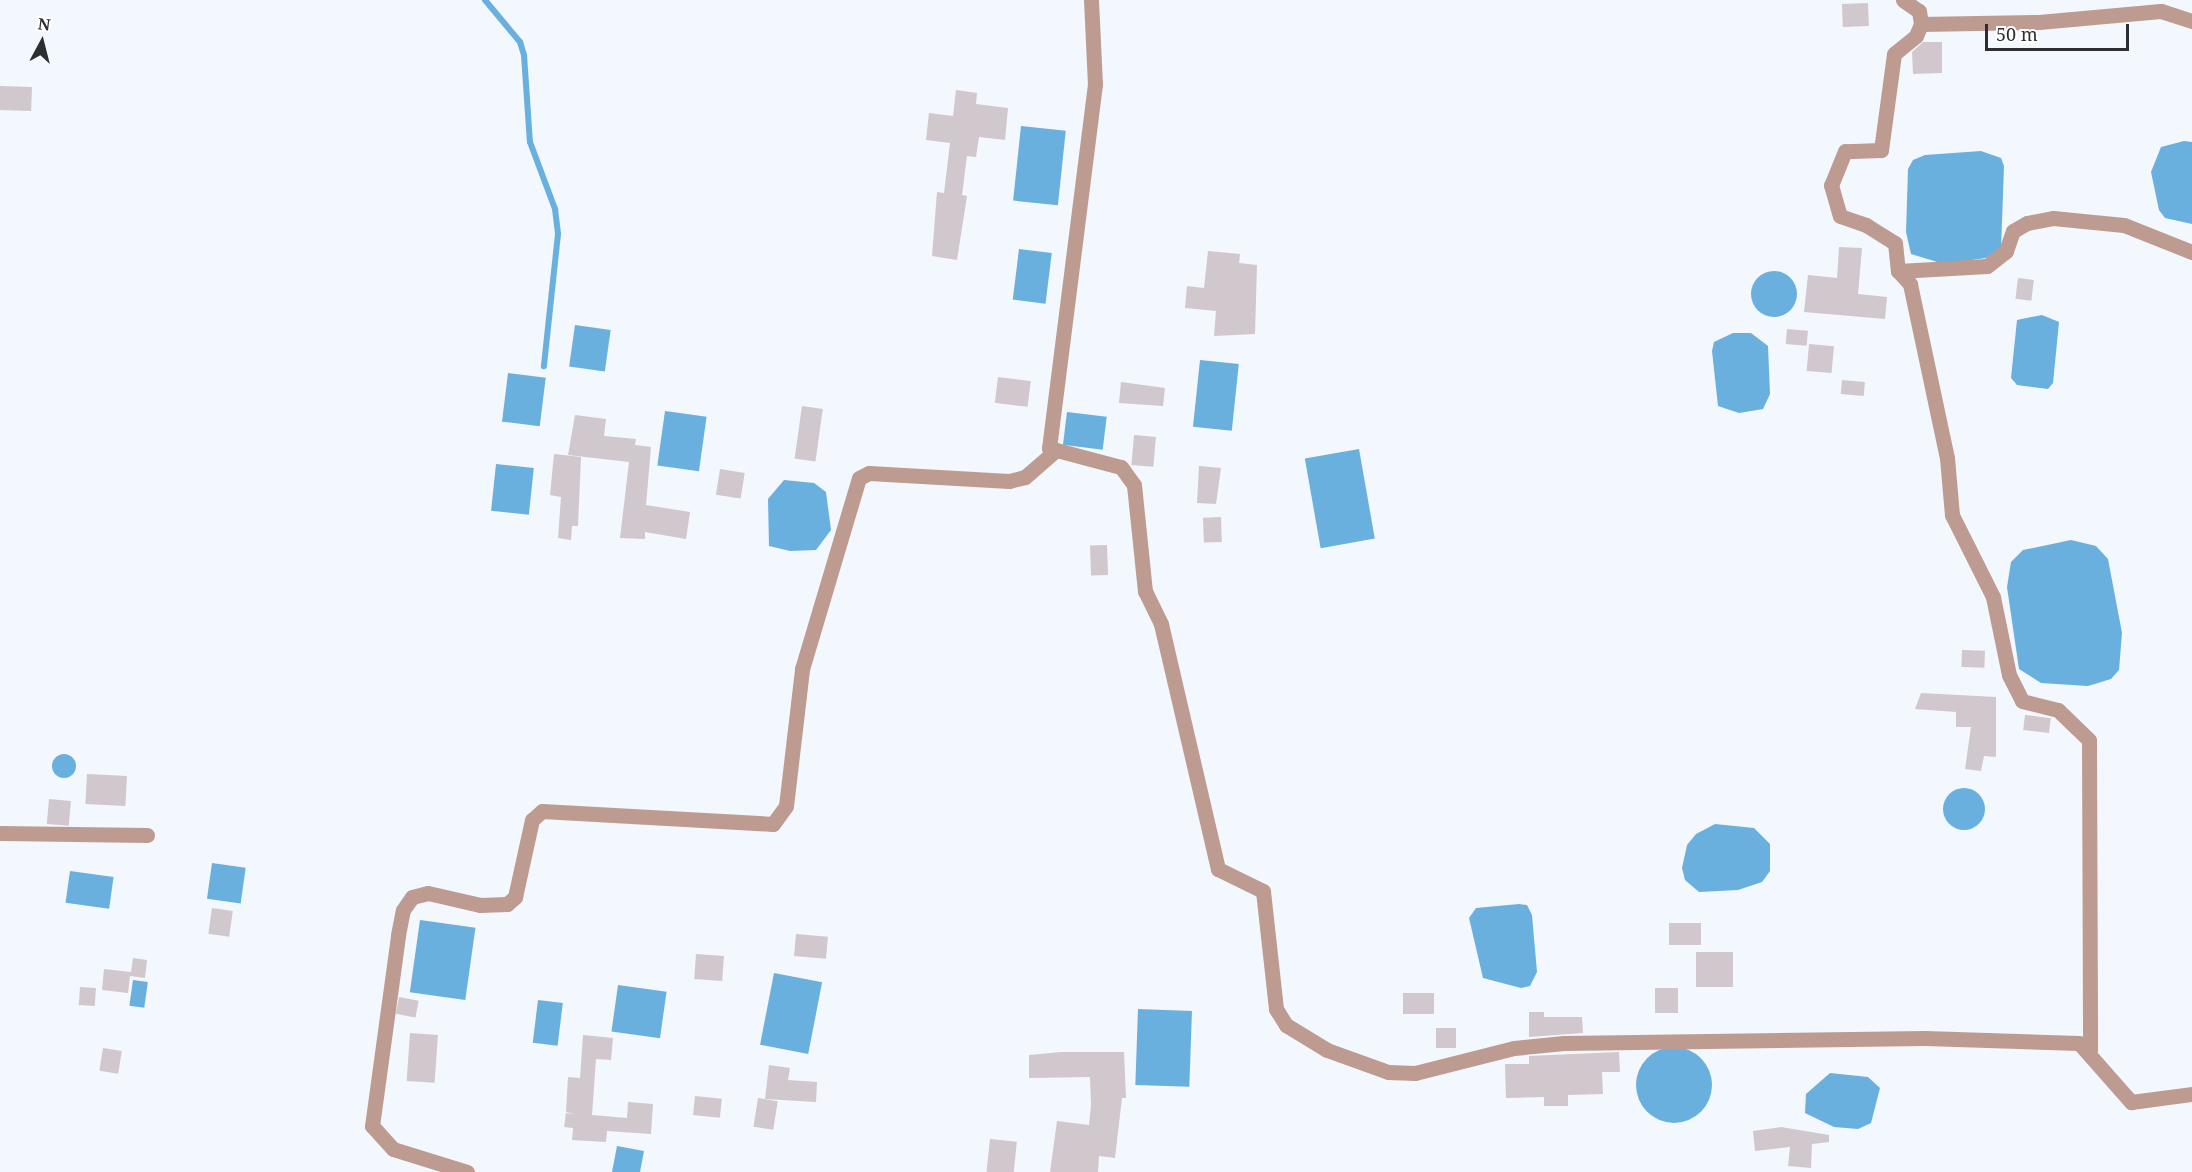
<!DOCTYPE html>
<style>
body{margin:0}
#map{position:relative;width:2192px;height:1172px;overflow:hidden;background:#f3f7fe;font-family:"Noto Serif",serif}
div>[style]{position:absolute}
.water>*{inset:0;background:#69b0df;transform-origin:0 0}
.round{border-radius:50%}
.stream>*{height:6px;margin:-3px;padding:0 3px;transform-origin:3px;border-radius:3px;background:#69b0df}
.building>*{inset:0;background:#d0c8cc;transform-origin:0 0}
.minor>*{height:15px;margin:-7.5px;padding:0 7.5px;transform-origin:7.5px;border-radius:7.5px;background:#be9b91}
span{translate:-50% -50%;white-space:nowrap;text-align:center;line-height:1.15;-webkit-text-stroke:4.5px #fff;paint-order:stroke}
.north{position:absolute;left:12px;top:12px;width:60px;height:60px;-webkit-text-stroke:4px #fff;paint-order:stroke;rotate:7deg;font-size:16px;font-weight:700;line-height:24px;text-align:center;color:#2c2e30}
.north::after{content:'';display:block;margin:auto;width:21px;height:27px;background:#2c2e30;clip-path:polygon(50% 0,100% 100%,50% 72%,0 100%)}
.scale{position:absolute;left:1985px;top:24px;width:144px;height:27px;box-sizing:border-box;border:3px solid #2c2e30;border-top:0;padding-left:8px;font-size:18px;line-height:21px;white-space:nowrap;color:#2c2e30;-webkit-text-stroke:4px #fff;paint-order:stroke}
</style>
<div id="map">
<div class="water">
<div style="left:1021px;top:126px;width:45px;height:75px;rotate:6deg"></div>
<div style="clip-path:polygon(2184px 141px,2192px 142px,2192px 224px,2165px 218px,2159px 210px,2151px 172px,2161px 147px)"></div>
<div style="clip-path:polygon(1981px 151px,2001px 158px,2004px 166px,2001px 249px,1986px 258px,1944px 264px,1911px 254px,1906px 232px,1908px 169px,1913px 160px,1925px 155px)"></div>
<div style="left:1019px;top:249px;width:33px;height:51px;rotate:7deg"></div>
<div class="round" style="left:1751px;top:271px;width:46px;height:46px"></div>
<div style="clip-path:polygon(2042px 315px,2059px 322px,2053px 383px,2048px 389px,2017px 385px,2011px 378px,2017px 320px)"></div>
<div style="left:575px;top:325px;width:36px;height:42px;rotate:8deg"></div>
<div style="clip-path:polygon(1733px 333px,1751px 333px,1768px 346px,1770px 394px,1763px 409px,1739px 413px,1718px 406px,1712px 351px,1714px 342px)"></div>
<div style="left:1200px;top:360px;width:39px;height:67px;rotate:6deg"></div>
<div style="left:508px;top:373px;width:38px;height:49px;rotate:7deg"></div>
<div style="left:665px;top:411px;width:42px;height:55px;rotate:8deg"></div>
<div style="left:1067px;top:412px;width:40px;height:33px;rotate:7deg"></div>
<div style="left:1359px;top:449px;width:91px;height:55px;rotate:80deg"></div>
<div style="left:496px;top:464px;width:38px;height:47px;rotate:6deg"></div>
<div style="clip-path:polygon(784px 480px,814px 483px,826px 492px,831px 530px,816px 550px,790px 551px,769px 546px,768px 499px)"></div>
<div style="clip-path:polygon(2071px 540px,2096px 546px,2108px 559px,2122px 633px,2119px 670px,2111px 679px,2088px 686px,2041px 683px,2019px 669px,2007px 587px,2011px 562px,2023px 550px)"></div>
<div class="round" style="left:52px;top:754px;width:24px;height:24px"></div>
<div class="round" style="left:1943px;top:788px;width:42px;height:42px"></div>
<div style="clip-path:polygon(1715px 824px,1754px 828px,1770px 844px,1770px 871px,1762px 882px,1738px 890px,1699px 892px,1685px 880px,1682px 868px,1687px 845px,1696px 834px)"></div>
<div style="left:212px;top:863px;width:34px;height:36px;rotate:8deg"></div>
<div style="left:70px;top:871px;width:44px;height:32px;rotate:8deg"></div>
<div style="clip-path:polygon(1519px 904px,1527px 905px,1532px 915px,1537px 972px,1530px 986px,1521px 988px,1483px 978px,1469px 918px,1476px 908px)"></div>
<div style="left:420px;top:920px;width:56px;height:73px;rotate:8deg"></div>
<div style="left:774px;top:973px;width:49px;height:73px;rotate:11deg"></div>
<div style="left:133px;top:980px;width:15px;height:26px;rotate:8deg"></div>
<div style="left:618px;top:985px;width:49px;height:47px;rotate:8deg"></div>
<div style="left:538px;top:1000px;width:25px;height:43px;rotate:7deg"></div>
<div style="left:1138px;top:1009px;width:54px;height:76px;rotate:2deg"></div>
<div class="round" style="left:1636px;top:1047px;width:76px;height:76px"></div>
<div style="clip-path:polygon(1830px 1073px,1868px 1077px,1880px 1088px,1871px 1123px,1858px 1129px,1834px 1127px,1805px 1113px,1806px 1094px)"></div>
<div style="clip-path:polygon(617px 1146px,644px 1151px,640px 1172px,612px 1172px)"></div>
</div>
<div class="stream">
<div style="left:485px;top:0;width:55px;rotate:50.2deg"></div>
<div style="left:520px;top:42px;width:14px;rotate:73deg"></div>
<div style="left:524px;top:55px;width:87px;rotate:86.1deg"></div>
<div style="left:530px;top:142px;width:72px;rotate:69.5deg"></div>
<div style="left:555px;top:209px;width:25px;rotate:83deg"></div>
<div style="left:558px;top:234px;width:133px;rotate:96.1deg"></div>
</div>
<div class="building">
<div style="left:1868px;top:3px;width:23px;height:26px;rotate:88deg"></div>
<div style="clip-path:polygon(1923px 42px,1942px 42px,1942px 73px,1913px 74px,1912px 52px)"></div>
<div style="left:0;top:86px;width:32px;height:24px;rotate:2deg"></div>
<div style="clip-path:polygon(956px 90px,977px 93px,976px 104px,1008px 108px,1005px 140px,979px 137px,976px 157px,967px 156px,962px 195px,967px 196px,957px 260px,932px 256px,937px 192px,944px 193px,950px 143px,926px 140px,929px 113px,953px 116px)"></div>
<div style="clip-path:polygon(1839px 247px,1862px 248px,1858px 294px,1887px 297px,1885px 319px,1804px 312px,1808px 275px,1837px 278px)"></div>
<div style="clip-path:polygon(1208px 251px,1240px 254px,1239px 263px,1257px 265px,1255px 334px,1214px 336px,1216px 311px,1185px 308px,1187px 286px,1204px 288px)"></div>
<div style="left:2018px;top:278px;width:16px;height:21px;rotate:7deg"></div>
<div style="left:1787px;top:329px;width:21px;height:15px;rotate:5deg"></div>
<div style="left:1809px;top:344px;width:25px;height:27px;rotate:5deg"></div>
<div style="left:998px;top:377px;width:33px;height:26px;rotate:7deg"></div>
<div style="left:1842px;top:380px;width:23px;height:14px;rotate:5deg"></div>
<div style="clip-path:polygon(1121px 382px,1165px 388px,1163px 406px,1119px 403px)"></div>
<div style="left:802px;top:406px;width:21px;height:53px;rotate:8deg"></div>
<div style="clip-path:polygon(575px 415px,606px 419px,604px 436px,636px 439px,635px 445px,651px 447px,646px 505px,690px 512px,686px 539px,645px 532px,645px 539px,620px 538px,629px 462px,568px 455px)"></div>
<div style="left:1134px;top:435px;width:22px;height:30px;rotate:5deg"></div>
<div style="clip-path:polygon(554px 454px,581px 457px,578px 526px,572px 526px,571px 540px,558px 538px,561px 497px,550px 495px)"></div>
<div style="clip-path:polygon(1199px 466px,1221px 468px,1216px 504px,1197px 503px)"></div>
<div style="left:720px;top:469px;width:25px;height:26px;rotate:9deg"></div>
<div style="left:1221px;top:517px;width:25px;height:18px;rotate:88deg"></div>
<div style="left:1107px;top:545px;width:30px;height:17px;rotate:88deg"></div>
<div style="left:1962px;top:650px;width:23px;height:17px;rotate:2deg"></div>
<div style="clip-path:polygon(1921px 693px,1996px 697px,1996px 757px,1984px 756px,1981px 771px,1965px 769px,1971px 727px,1956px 727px,1956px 712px,1915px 709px)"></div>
<div style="left:2025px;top:715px;width:26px;height:15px;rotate:7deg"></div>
<div style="left:87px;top:774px;width:40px;height:30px;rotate:3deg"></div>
<div style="left:49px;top:799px;width:22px;height:25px;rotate:5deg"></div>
<div style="left:212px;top:908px;width:21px;height:26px;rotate:8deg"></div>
<div style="left:1701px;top:923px;width:22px;height:32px;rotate:90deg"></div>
<div style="left:796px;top:934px;width:32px;height:22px;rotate:5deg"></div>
<div style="left:1696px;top:952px;width:37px;height:35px"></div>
<div style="left:696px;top:954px;width:28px;height:25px;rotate:4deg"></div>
<div style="clip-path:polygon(133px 958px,147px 960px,145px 978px,130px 976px,128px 993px,102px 990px,104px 969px,131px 972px)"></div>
<div style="left:80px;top:987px;width:16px;height:18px;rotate:4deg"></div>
<div style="left:1655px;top:988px;width:23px;height:25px"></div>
<div style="left:1434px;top:993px;width:21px;height:31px;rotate:90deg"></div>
<div style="left:399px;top:997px;width:20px;height:17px;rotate:11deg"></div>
<div style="clip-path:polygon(1529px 1012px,1544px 1012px,1544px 1017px,1582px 1017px,1583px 1033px,1529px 1037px)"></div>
<div style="left:1436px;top:1028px;width:20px;height:20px"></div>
<div style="left:410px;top:1033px;width:28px;height:48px;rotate:4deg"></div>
<div style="clip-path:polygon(583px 1035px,613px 1038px,611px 1060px,596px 1059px,592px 1115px,627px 1118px,628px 1102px,653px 1104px,651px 1134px,607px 1131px,606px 1142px,572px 1140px,573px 1128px,564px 1127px,566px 1113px,574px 1114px,566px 1112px,568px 1077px,580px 1078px)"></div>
<div style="left:103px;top:1048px;width:19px;height:23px;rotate:9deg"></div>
<div style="clip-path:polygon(1061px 1052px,1124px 1052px,1126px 1098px,1122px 1098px,1115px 1158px,1099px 1156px,1098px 1172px,1050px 1172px,1057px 1121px,1089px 1125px,1091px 1105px,1090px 1077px,1029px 1078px,1029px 1055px)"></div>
<div style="clip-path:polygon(1619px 1052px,1620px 1072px,1602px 1072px,1603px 1094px,1568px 1095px,1568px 1106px,1544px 1106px,1544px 1097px,1506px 1098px,1505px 1064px,1529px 1064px,1529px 1056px)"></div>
<div style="clip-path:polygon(769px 1065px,790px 1068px,788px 1080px,817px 1082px,816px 1102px,765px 1099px)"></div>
<div style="left:695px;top:1096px;width:27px;height:19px;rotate:6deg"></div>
<div style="left:758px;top:1098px;width:20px;height:29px;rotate:9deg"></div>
<div style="clip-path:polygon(1781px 1127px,1829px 1135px,1829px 1142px,1812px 1144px,1811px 1168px,1788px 1166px,1790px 1147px,1755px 1151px,1753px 1131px)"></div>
<div style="left:990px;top:1139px;width:27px;height:33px;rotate:6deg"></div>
</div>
<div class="minor">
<div style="left:1091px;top:0;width:84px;rotate:87.3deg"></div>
<div style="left:1095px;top:84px;width:367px;rotate:97.2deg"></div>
<div style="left:1049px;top:448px;width:74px;rotate:14.8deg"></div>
<div style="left:1121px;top:467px;width:22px;rotate:54deg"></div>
<div style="left:1134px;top:485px;width:107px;rotate:84.1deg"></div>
<div style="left:1145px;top:591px;width:37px;rotate:64deg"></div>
<div style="left:1161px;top:624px;width:252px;rotate:76.9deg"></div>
<div style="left:1218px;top:869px;width:50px;rotate:26.1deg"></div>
<div style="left:1263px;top:891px;width:119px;rotate:83.7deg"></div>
<div style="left:1276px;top:1009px;width:19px;rotate:58deg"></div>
<div style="left:1286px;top:1025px;width:48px;rotate:31.4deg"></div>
<div style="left:1327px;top:1050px;width:65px;rotate:19.8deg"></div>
<div style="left:1388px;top:1072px;width:27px;rotate:2deg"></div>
<div style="left:1415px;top:1073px;width:102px;rotate:-14.2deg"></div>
<div style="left:1514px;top:1048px;width:50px;rotate:-5.7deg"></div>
<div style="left:1564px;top:1043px;width:361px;rotate:-0.8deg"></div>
<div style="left:1925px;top:1038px;width:154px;rotate:1.9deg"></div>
<div style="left:2079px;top:1043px;width:79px;rotate:48.6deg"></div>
<div style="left:2131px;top:1102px;width:62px;rotate:-7.5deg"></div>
<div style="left:1903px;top:0;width:19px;rotate:35deg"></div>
<div style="left:1919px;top:11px;width:13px;rotate:81deg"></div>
<div style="left:1921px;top:24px;width:13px;rotate:113deg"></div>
<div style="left:1916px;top:36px;width:28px;rotate:141deg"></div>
<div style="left:1894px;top:54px;width:97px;rotate:97.7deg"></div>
<div style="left:1881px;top:150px;width:36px;rotate:178deg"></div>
<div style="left:1845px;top:151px;width:37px;rotate:112deg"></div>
<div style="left:1831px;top:185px;width:32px;rotate:74deg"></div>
<div style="left:1840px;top:216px;width:28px;rotate:19deg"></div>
<div style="left:1866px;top:225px;width:34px;rotate:32deg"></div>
<div style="left:1895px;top:243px;width:28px;rotate:84deg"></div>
<div style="left:1898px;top:271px;width:18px;rotate:47deg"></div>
<div style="left:1910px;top:284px;width:178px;rotate:78deg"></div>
<div style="left:1947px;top:458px;width:57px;rotate:85deg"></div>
<div style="left:1952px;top:515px;width:92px;rotate:63.4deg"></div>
<div style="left:1993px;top:597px;width:80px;rotate:78.4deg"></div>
<div style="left:2009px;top:675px;width:29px;rotate:63deg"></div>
<div style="left:2022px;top:701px;width:37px;rotate:14deg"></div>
<div style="left:2058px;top:710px;width:43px;rotate:44.1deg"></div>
<div style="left:2089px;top:740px;width:310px;rotate:89.8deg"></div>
<div style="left:1921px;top:24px;width:118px;rotate:-1deg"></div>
<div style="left:2039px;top:22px;width:122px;rotate:-5.2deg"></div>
<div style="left:2161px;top:11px;width:33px;rotate:18deg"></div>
<div style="left:1898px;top:271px;width:89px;rotate:-3.2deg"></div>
<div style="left:1987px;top:266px;width:24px;rotate:-38deg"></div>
<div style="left:2006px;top:251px;width:21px;rotate:-71deg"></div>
<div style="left:2013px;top:231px;width:16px;rotate:-30deg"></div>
<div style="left:2027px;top:223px;width:26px;rotate:-11deg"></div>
<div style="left:2053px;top:218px;width:71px;rotate:5.6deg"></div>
<div style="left:2124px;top:225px;width:73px;rotate:21.7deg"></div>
<div style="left:0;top:833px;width:147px;rotate:0.8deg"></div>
<div style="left:467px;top:1172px;width:77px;rotate:-162.7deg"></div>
<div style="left:393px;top:1149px;width:31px;rotate:-132deg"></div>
<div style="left:372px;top:1126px;width:193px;rotate:-82.2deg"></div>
<div style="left:398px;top:935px;width:25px;rotate:-79deg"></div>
<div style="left:403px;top:910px;width:16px;rotate:-55deg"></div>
<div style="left:412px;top:897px;width:16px;rotate:-14deg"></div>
<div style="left:428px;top:893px;width:53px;rotate:13deg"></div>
<div style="left:480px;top:905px;width:27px;rotate:-2deg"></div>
<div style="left:507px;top:904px;width:11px;rotate:-41deg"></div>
<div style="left:515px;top:897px;width:79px;rotate:-77.6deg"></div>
<div style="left:532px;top:820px;width:13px;rotate:-42deg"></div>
<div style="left:542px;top:811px;width:231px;rotate:3.2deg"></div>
<div style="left:773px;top:824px;width:22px;rotate:-54deg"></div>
<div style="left:786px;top:806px;width:138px;rotate:-83.3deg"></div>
<div style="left:802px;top:669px;width:199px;rotate:-73.4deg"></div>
<div style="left:859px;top:478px;width:11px;rotate:-27deg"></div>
<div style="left:869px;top:473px;width:140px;rotate:3.3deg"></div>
<div style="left:1009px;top:481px;width:16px;rotate:-14deg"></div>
<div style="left:1025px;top:477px;width:38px;rotate:-41deg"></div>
</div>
<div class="north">N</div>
<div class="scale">50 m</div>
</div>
